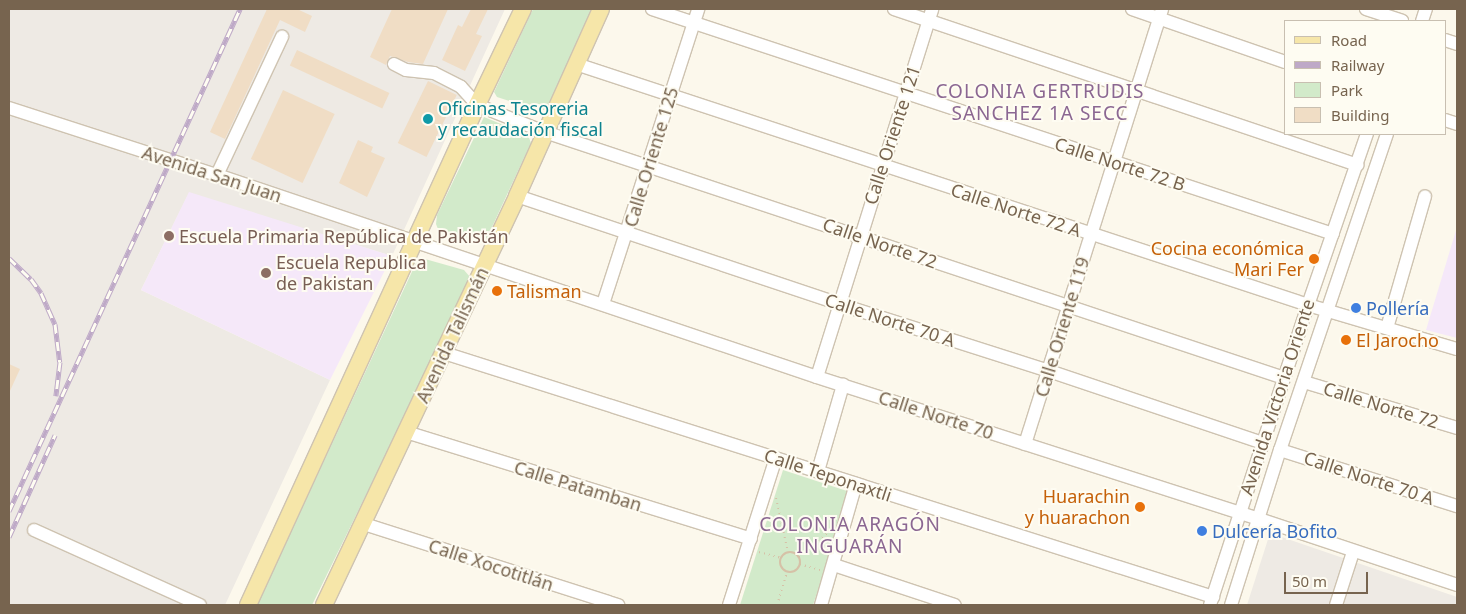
<!DOCTYPE html>
<meta charset="utf-8">
<style>
body{margin:0}
#map{position:relative;width:1466px;height:614px;overflow:hidden;background:#fcf8ec;font-family:"Noto Sans",sans-serif}
div>[style]{position:absolute}
.industrial>*{inset:0;background:#eeeae4}
.education>*{inset:0;background:#f5e8f9}
.green>*{inset:0;background:#d2eaca}
.building>*{inset:0;background:#f0ddc5;transform-origin:0 0}
.path>*{height:2px;margin-top:-1px;transform-origin:0;background:repeating-linear-gradient(90deg,#d6c1a7 0 1px,transparent 0 5px)}
.path>.ring{margin:-1px;padding:0;box-sizing:content-box;background:none;border:2px solid #d6c1a7;border-radius:50%}
.roads{filter:drop-shadow(1px 0 #cec3b1) drop-shadow(-1px 0 #cec3b1) drop-shadow(0 1px #cec3b1) drop-shadow(0 -1px #cec3b1)}
.minor>*{height:12px;margin:-6px;padding:0 6px;transform-origin:6px;border-radius:6px;background:#fff}
.major>*{height:16px;margin:-8px;padding:0 8px;transform-origin:8px;border-radius:8px;background:#f6e6a9}
.rail>*{height:5px;margin-top:-2.5px;transform-origin:0;background:repeating-linear-gradient(90deg,#fefcf2 0 9px,#bea9c7 0 18px);box-sizing:border-box;border-block:1px solid #bea9c7}
.dots>*{width:14px;height:14px;translate:-50% -50%;box-sizing:border-box;border:2px solid #fefcf2;border-radius:50%}
span{translate:-50% -50%;white-space:nowrap;text-align:center;line-height:1.15;-webkit-text-stroke:4px #fefcf2;paint-order:stroke}
.culture-label{font-size:18px;color:#0d838f}
.left{translate:0 -50%;text-align:left}
.street-label{font-size:18px;color:#77644f}
.education-label{font-size:18px;color:#785e54}
.food-label{font-size:18px;color:#c56008}
.right{translate:-100% -50%;text-align:right}
.shop-label{font-size:18px;color:#366cbe}
.neighbourhood-label{font-size:19px;color:#8b6792;letter-spacing:1px}
.frame{position:absolute;inset:0;border:10px solid #77644f;pointer-events:none}
.legend{position:absolute;left:1284px;top:20px;width:162px;height:115px;box-sizing:border-box;background:#fefcf2;border:1px solid #c8bfb1;margin:0;padding:6px 9px;list-style:none;font-size:15px;color:#77644f}
.legend li{display:flex;align-items:center;gap:10px;height:25px}
.legend b{width:25px;border:1px solid #c8bfb1}
.scale{position:absolute;left:1284px;top:572px;width:84px;height:22px;box-sizing:border-box;border:2px solid #77644f;border-top:0;padding-left:6px;font-size:15px;line-height:18px;white-space:nowrap;color:#77644f;-webkit-text-stroke:4px #fefcf2;paint-order:stroke}
</style>
<div id="map">
<div class="industrial">
<div style="clip-path:polygon(9px 9px,505px 9px,392px 256px,189px 193px,141px 290px,330px 380px,225px 605px,9px 605px)"></div>
<div style="clip-path:polygon(1270px 533px,1457px 597px,1457px 605px,1247px 605px)"></div>
</div>
<div class="education">
<div style="clip-path:polygon(189px 192px,392px 256px,330px 380px,141px 290px)"></div>
<div style="clip-path:polygon(1457px 227px,1457px 338px,1426px 330px)"></div>
</div>
<div class="green">
<div style="clip-path:polygon(533px 9px,593px 9px,548px 108px,541px 111px,497px 97px,494px 92px)"></div>
<div style="clip-path:polygon(484px 117px,528px 135px,531px 143px,486px 240px,480px 241px,438px 229px,436px 224px,437px 215px)"></div>
<div style="clip-path:polygon(425px 259px,464px 270px,470px 277px,467px 289px,312px 605px,257px 605px,416px 263px)"></div>
<div style="clip-path:polygon(783px 470px,850px 492px,813px 605px,740px 605px)"></div>
</div>
<div class="building">
<div style="clip-path:polygon(267px 9px,297px 9px,312px 16px,305px 32px,280px 20px,225px 139px,210px 132px)"></div>
<div style="clip-path:polygon(392px 9px,448px 9px,423px 64px,408px 62px,390px 56px,386px 65px,370px 57px)"></div>
<div style="clip-path:polygon(471px 9px,488px 9px,476px 34px,482px 36px,465px 71px,442px 60px,458px 25px,462px 27px)"></div>
<div style="left:297px;top:50px;width:102px;height:17px;rotate:25deg"></div>
<div style="left:428px;top:81px;width:32px;height:69px;rotate:26deg"></div>
<div style="left:283px;top:90px;width:57px;height:76px;rotate:25deg"></div>
<div style="clip-path:polygon(358px 140px,373px 147px,371px 152px,385px 158px,367px 197px,339px 183px)"></div>
<div style="clip-path:polygon(9px 364px,20px 369px,9px 393px)"></div>
</div>
<div class="path">
<div style="left:776px;top:498px;width:55px;rotate:77.5deg"></div>
<div class="ring" style="left:780px;top:552px;width:18px;height:18px"></div>
<div style="left:759px;top:552px;width:23px;rotate:15deg"></div>
<div style="left:799px;top:557px;width:40px;rotate:-40deg"></div>
<div style="left:800px;top:564px;width:21px;rotate:17deg"></div>
<div style="left:777px;top:605px;width:34px;rotate:-73deg"></div>
</div>
<div class="roads">
<div class="minor">
<div style="left:652px;top:9px;width:717px;rotate:18.28deg"></div>
<div style="left:894px;top:9px;width:489px;rotate:18.6deg"></div>
<div style="left:1132px;top:9px;width:162px;rotate:19.1deg"></div>
<div style="left:1366px;top:9px;width:38px;rotate:18deg"></div>
<div style="left:1422px;top:21px;width:13px;rotate:-72deg"></div>
<div style="left:1445px;top:40px;width:13px;rotate:18deg"></div>
<div style="left:394px;top:64px;width:13px;rotate:27deg"></div>
<div style="left:406px;top:70px;width:28px;rotate:6deg"></div>
<div style="left:434px;top:73px;width:30px;rotate:27deg"></div>
<div style="left:461px;top:87px;width:24px;rotate:48deg"></div>
<div style="left:477px;top:105px;width:73px;rotate:21.7deg"></div>
<div style="left:545px;top:132px;width:779px;rotate:18.41deg"></div>
<div style="left:576px;top:64px;width:771px;rotate:18.22deg"></div>
<div style="left:1308px;top:305px;width:155px;rotate:16.5deg"></div>
<div style="left:9px;top:108px;width:219px;rotate:17.9deg"></div>
<div style="left:217px;top:175px;width:633px;rotate:18.61deg"></div>
<div style="left:817px;top:377px;width:464px;rotate:17.8deg"></div>
<div style="left:1259px;top:519px;width:209px;rotate:18.4deg"></div>
<div style="left:1445px;top:120px;width:13px;rotate:18deg"></div>
<div style="left:217px;top:175px;width:153px;rotate:-64.8deg"></div>
<div style="left:517px;top:196px;width:340px;rotate:18.5deg"></div>
<div style="left:839px;top:304px;width:220px;rotate:17.7deg"></div>
<div style="left:1049px;top:371px;width:226px;rotate:18.6deg"></div>
<div style="left:603px;top:304px;width:310px;rotate:-72.1deg"></div>
<div style="left:1387px;top:328px;width:137px;rotate:-73.9deg"></div>
<div style="left:444px;top:353px;width:807px;rotate:17.6deg"></div>
<div style="left:817px;top:377px;width:386px;rotate:-72.6deg"></div>
<div style="left:1304px;top:382px;width:160px;rotate:16.7deg"></div>
<div style="left:406px;top:432px;width:361px;rotate:17.2deg"></div>
<div style="left:1025px;top:444px;width:456px;rotate:-72.5deg"></div>
<div style="left:1280px;top:450px;width:186px;rotate:17.6deg"></div>
<div style="left:818px;top:471px;width:90px;rotate:-73.8deg"></div>
<div style="left:364px;top:524px;width:267px;rotate:17.7deg"></div>
<div style="left:34px;top:530px;width:182px;rotate:24.3deg"></div>
<div style="left:834px;top:565px;width:127px;rotate:18.3deg"></div>
<div style="left:729px;top:605px;width:154px;rotate:-72.3deg"></div>
<div style="left:821px;top:605px;width:126px;rotate:-73.9deg"></div>
<div style="left:1210px;top:605px;width:316px;rotate:-71.9deg"></div>
<div style="left:1308px;top:305px;width:181px;rotate:-71deg"></div>
<div style="left:1231px;top:605px;width:163px;rotate:-72.5deg"></div>
<div style="left:1280px;top:450px;width:334px;rotate:-71.3deg"></div>
<div style="left:1336px;top:605px;width:56px;rotate:-72.2deg"></div>
</div>
<div class="major">
<div style="left:248px;top:605px;width:550px;rotate:-65.39deg"></div>
<div style="left:477px;top:105px;width:106px;rotate:-64.4deg"></div>
<div style="left:324px;top:605px;width:452px;rotate:-64.7deg"></div>
<div style="left:517px;top:196px;width:205px;rotate:-65.8deg"></div>
</div>
</div>
<div class="rail">
<div style="left:9px;top:258px;width:30px;rotate:44deg"></div>
<div style="left:31px;top:279px;width:17px;rotate:54deg"></div>
<div style="left:41px;top:293px;width:34px;rotate:66deg"></div>
<div style="left:55px;top:324px;width:38px;rotate:83deg"></div>
<div style="left:60px;top:362px;width:34px;rotate:97deg"></div>
<div style="left:9px;top:511px;width:553px;rotate:-65.29deg"></div>
<div style="left:9px;top:537px;width:112px;rotate:-65.7deg"></div>
</div>
<div class="dots">
<div style="left:428px;top:119px;background:#0f9aa8"></div>
<div style="left:169px;top:236px;background:#8d6e63"></div>
<div style="left:1314px;top:259px;background:#e8710a"></div>
<div style="left:266px;top:273px;background:#8d6e63"></div>
<div style="left:497px;top:291px;background:#e8710a"></div>
<div style="left:1356px;top:308px;background:#3f7fe0"></div>
<div style="left:1346px;top:340px;background:#e8710a"></div>
<div style="left:1140px;top:507px;background:#e8710a"></div>
<div style="left:1202px;top:531px;background:#3f7fe0"></div>
</div>
<div class="culture-label">
<span class="left" style="left:438px;top:119px">Oficinas Tesoreria<br>y recaudación fiscal</span>
</div>
<div class="street-label">
<span style="left:892px;top:135px;rotate:-72deg">Calle Oriente 121</span>
<span style="left:651px;top:157px;rotate:-73deg">Calle Oriente 125</span>
<span style="left:1120px;top:164px;rotate:18deg">Calle Norte 72 B</span>
<span style="left:212px;top:174px;rotate:18deg">Avenida San Juan</span>
<span style="left:1016px;top:210px;rotate:18deg">Calle Norte 72 A</span>
<span style="left:880px;top:243px;rotate:19deg">Calle Norte 72</span>
<span style="left:890px;top:320px;rotate:18deg">Calle Norte 70 A</span>
<span style="left:1062px;top:327px;rotate:-73deg">Calle Oriente 119</span>
<span style="left:452px;top:335px;rotate:-65deg">Avenida Talismán</span>
<span style="left:1277px;top:397px;rotate:-72deg">Avenida Victoria Oriente</span>
<span style="left:1381px;top:405px;rotate:17deg">Calle Norte 72</span>
<span style="left:936px;top:415px;rotate:18deg">Calle Norte 70</span>
<span style="left:828px;top:475px;rotate:18deg">Calle Teponaxtli</span>
<span style="left:1369px;top:478px;rotate:18deg">Calle Norte 70 A</span>
<span style="left:578px;top:486px;rotate:17deg">Calle Patamban</span>
<span style="left:491px;top:565px;rotate:18deg">Calle Xocotitlán</span>
</div>
<div class="education-label">
<span class="left" style="left:179px;top:236px">Escuela Primaria República de Pakistán</span>
<span class="left" style="left:276px;top:273px">Escuela Republica<br>de Pakistan</span>
</div>
<div class="food-label">
<span class="right" style="left:1304px;top:259px">Cocina económica<br>Mari Fer</span>
<span class="left" style="left:507px;top:291px">Talisman</span>
<span class="left" style="left:1356px;top:340px">El Jarocho</span>
<span class="right" style="left:1130px;top:507px">Huarachin<br>y huarachon</span>
</div>
<div class="shop-label">
<span class="left" style="left:1366px;top:308px">Pollería</span>
<span class="left" style="left:1212px;top:531px">Dulcería Bofito</span>
</div>
<div class="neighbourhood-label">
<span style="left:1040px;top:103px">COLONIA GERTRUDIS<br>SANCHEZ 1A SECC</span>
<span style="left:850px;top:536px">COLONIA ARAGÓN<br>INGUARÁN</span>
</div>
<div class="frame"></div>
<ul class="legend">
<li><b style="height:6px;background:#f6e6a9"></b>Road</li>
<li><b style="height:6px;background:#bea9c7"></b>Railway</li>
<li><b style="height:14px;background:#d2eaca"></b>Park</li>
<li><b style="height:14px;background:#f0ddc5"></b>Building</li>
</ul>
<div class="scale">50 m</div>
</div>
